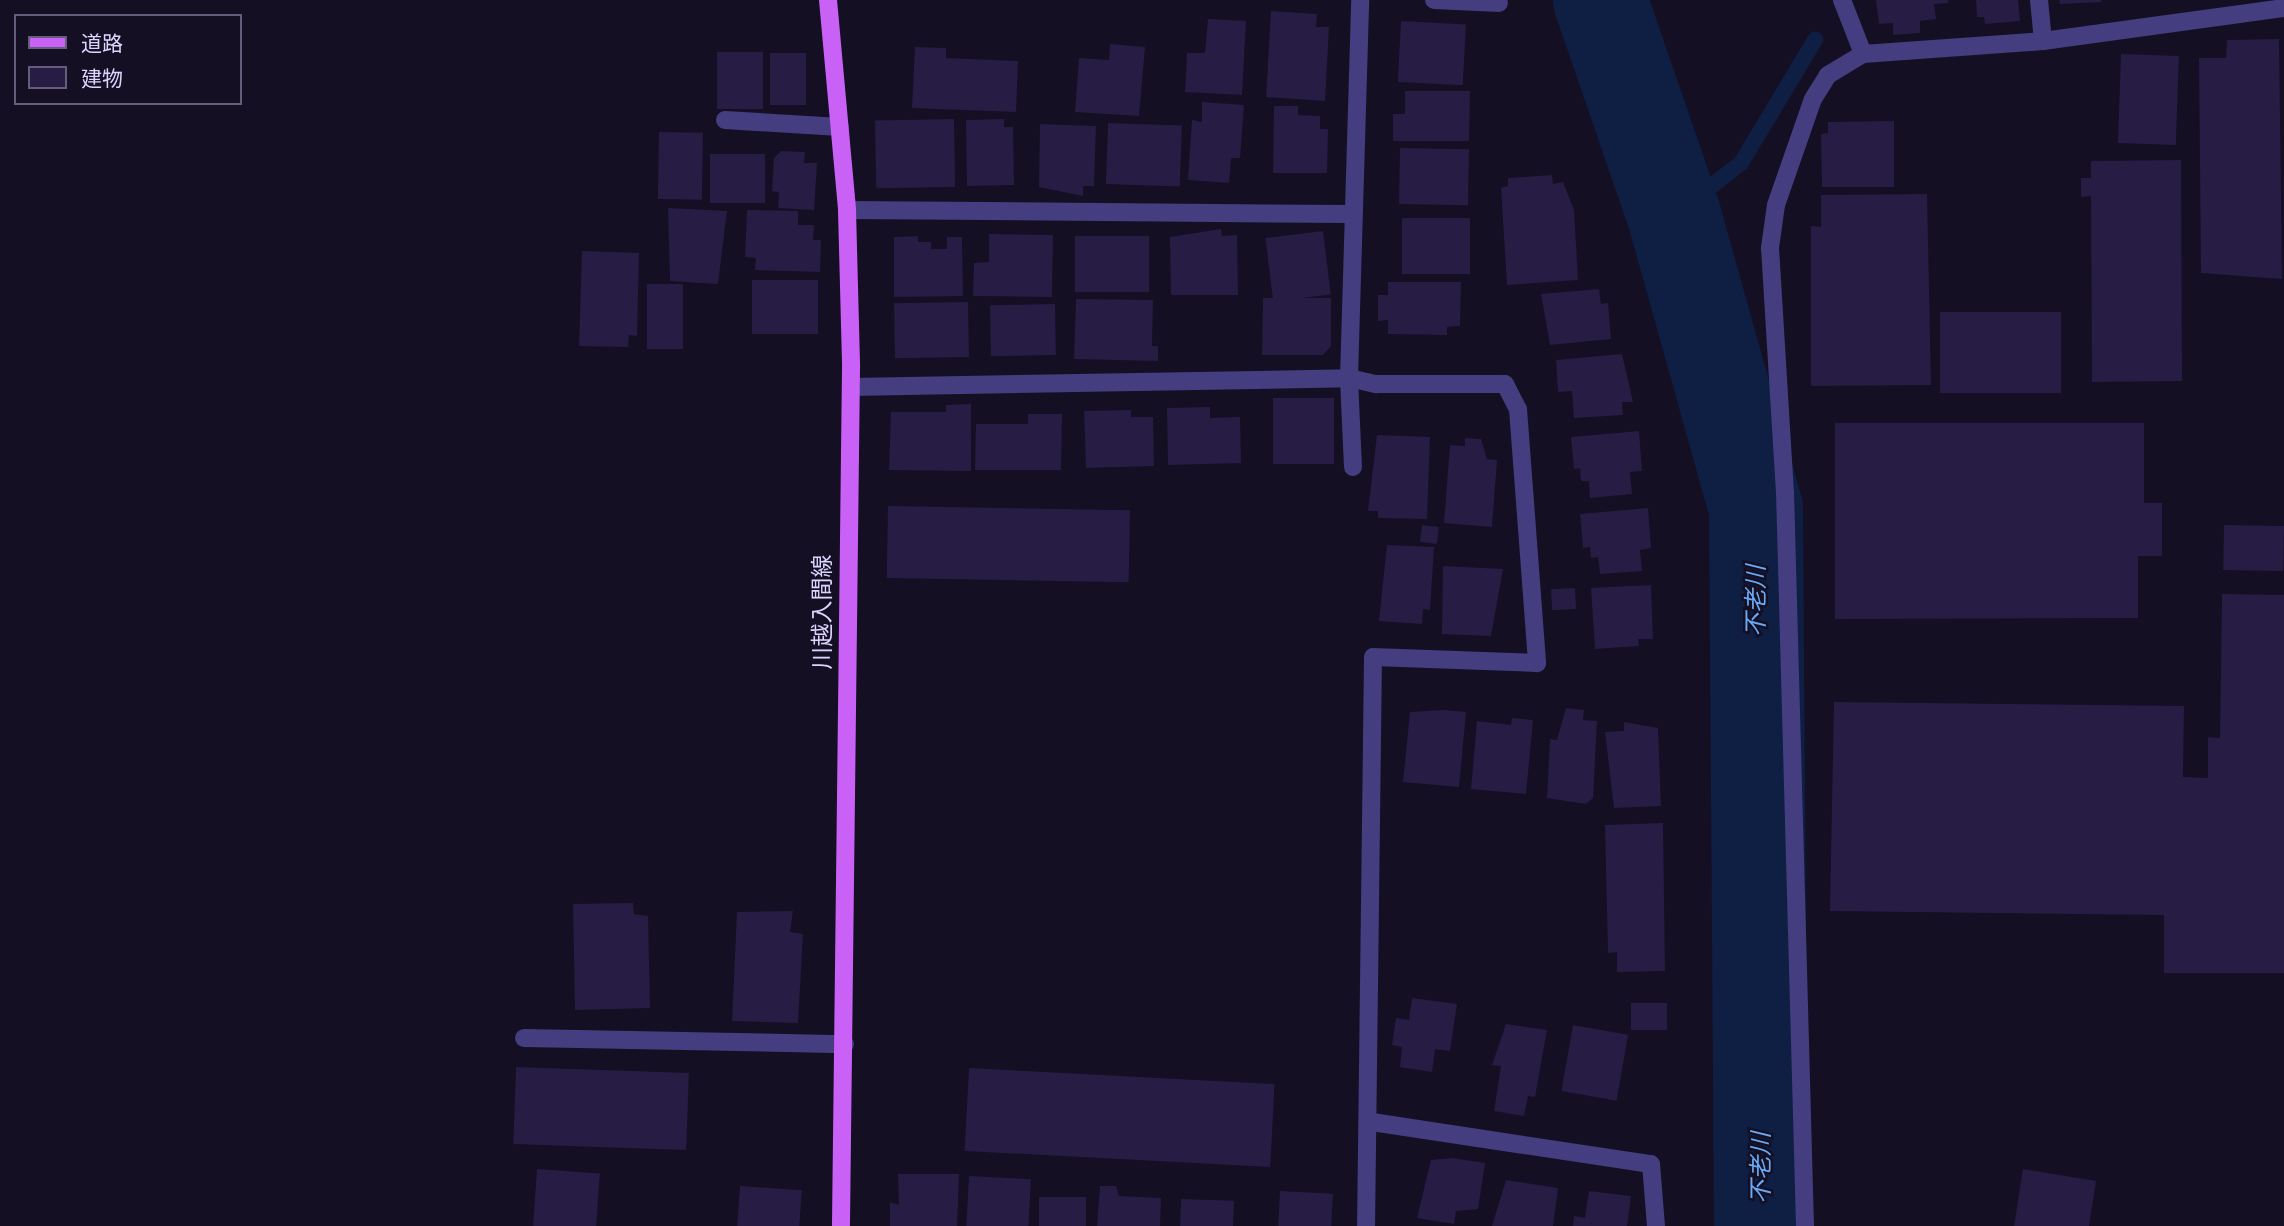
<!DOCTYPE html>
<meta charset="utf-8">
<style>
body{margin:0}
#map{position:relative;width:2284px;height:1226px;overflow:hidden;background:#140f23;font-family:Poppins,"Noto Sans JP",sans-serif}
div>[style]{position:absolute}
.stream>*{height:16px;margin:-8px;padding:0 8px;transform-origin:8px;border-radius:8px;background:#0f1e43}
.river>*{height:94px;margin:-47px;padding:0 47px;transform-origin:47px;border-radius:47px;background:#0f1e43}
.building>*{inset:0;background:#271c43;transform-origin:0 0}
.minor>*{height:18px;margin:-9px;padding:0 9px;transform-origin:9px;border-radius:9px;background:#443d7f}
.major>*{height:18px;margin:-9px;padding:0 9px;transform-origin:9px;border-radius:9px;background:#c961f6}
span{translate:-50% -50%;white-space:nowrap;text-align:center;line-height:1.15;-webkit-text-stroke:5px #140f23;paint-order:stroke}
.street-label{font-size:23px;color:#dbd4fd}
.water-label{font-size:24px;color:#68aaf7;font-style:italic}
.legend{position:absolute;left:14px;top:14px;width:228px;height:91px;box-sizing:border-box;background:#140f23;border:2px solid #645e7a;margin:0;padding:9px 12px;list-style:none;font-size:21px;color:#dbd4fd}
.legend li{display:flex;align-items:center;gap:14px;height:35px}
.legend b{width:35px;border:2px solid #645e7a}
</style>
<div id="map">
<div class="stream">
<div style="left:1674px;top:215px;width:85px;rotate:-37.8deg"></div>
<div style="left:1741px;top:163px;width:144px;rotate:-59deg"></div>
</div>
<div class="river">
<div style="left:1600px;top:0;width:227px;rotate:71deg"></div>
<div style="left:1674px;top:215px;width:304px;rotate:74.4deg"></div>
<div style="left:1756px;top:508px;width:718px;rotate:89.6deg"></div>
</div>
<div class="building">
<div style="clip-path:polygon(1876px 0,1948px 0,1948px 3px,1934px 4px,1936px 19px,1920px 21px,1920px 33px,1893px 35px,1893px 23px,1879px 24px)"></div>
<div style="clip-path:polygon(1976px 0,2018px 0,2020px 21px,1985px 24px,1984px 17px,1977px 17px)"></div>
<div style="clip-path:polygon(2059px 0,2101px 0,2101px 2px,2060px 4px)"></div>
<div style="clip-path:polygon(1271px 11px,1317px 14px,1316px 27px,1329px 27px,1325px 101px,1266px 97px)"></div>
<div style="clip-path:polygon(1208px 19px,1246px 21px,1242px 95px,1185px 92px,1187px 53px,1205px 53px)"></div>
<div style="left:1401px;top:21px;width:65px;height:61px;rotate:3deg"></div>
<div style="clip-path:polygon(2279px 39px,2282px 279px,2201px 273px,2199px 58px,2226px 58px,2227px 40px)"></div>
<div style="clip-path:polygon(1110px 44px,1145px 47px,1139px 116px,1075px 112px,1079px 58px,1109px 60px)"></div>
<div style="clip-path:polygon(915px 47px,946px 48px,946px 58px,1018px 61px,1016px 112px,912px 108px)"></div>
<div style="left:717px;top:52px;width:46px;height:57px"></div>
<div style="left:770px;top:53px;width:36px;height:52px"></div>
<div style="left:2121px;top:54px;width:58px;height:89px;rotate:2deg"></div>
<div style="clip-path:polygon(1405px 91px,1470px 91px,1469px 141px,1393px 141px,1393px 114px,1405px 114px)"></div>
<div style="clip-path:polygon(1202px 102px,1244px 105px,1240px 158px,1231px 158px,1229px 183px,1188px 180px,1192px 120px,1202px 122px)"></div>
<div style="clip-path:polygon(1274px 106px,1298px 106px,1298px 115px,1320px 116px,1320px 129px,1328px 129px,1327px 173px,1273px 173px)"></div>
<div style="left:954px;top:119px;width:68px;height:79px;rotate:89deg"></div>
<div style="clip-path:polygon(1004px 119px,1004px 127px,1013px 127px,1014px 185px,967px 186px,966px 120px)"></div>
<div style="clip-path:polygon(1894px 121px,1894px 187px,1822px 187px,1821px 134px,1828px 133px,1828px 122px)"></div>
<div style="left:1108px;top:123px;width:74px;height:61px;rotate:2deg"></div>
<div style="clip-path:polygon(1040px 124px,1096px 126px,1094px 186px,1083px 186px,1083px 196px,1039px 187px)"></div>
<div style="left:659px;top:132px;width:44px;height:67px;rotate:1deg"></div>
<div style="left:1400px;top:148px;width:69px;height:56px;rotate:1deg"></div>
<div style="clip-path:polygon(781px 151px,805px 152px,804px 163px,817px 163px,814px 210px,778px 208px,779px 192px,772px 191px,774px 158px)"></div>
<div style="left:710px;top:154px;width:55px;height:49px"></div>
<div style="clip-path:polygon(2181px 160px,2182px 381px,2092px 382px,2091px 196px,2081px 197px,2081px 178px,2091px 178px,2091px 161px)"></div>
<div style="clip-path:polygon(1552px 175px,1553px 184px,1563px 182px,1574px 210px,1578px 280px,1507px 285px,1501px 188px,1508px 186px,1508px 178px)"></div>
<div style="clip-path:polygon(1927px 194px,1931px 385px,1811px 386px,1811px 226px,1821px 227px,1821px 195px)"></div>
<div style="clip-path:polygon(668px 208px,727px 211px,718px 284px,670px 281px)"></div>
<div style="clip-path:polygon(747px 210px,798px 211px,798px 225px,814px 225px,813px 240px,821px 240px,820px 272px,755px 270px,756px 258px,745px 257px)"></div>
<div style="left:1402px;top:218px;width:68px;height:56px"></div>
<div style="clip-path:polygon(1221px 229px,1222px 236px,1237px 235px,1238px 295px,1171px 295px,1170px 237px)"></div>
<div style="left:1323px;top:231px;width:64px;height:58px;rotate:83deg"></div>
<div style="clip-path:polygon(989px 234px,1053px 235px,1052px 297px,973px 296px,974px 263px,989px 262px)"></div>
<div style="clip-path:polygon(918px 236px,918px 242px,931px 242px,931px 249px,947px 249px,947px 237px,962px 237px,963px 296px,894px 297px,894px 237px)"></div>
<div style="left:1075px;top:236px;width:74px;height:56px"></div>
<div style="clip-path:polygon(582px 251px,639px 253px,637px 336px,629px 335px,628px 347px,579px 346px)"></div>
<div style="left:752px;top:280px;width:66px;height:54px"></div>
<div style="clip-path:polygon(1388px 282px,1461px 282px,1460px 326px,1447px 327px,1447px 335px,1388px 334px,1388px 320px,1378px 321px,1378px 295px,1388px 295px)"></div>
<div style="left:647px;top:284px;width:36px;height:65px"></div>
<div style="clip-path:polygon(1599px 289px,1601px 304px,1608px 303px,1611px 339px,1550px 345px,1541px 294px)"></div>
<div style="clip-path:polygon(1263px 298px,1331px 298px,1331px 346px,1323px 355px,1262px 355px)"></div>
<div style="clip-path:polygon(1076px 299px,1153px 300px,1152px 346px,1158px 346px,1158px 361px,1074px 359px)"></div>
<div style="left:968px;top:302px;width:55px;height:74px;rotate:89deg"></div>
<div style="left:1055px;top:304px;width:51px;height:65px;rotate:89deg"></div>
<div style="left:1940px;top:312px;width:121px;height:81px"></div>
<div style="clip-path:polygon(1622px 354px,1633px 402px,1622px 402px,1623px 415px,1574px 418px,1572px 391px,1558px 392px,1556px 360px)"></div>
<div style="left:1273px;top:398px;width:61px;height:66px"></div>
<div style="clip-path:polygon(971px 404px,971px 471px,889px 470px,891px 412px,946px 412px,946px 405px)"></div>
<div style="clip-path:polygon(1210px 407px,1210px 418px,1240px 417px,1241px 463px,1168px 465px,1167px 408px)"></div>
<div style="clip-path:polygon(1131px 410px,1131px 417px,1153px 417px,1154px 466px,1086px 468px,1084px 411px)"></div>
<div style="clip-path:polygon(1028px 414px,1062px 414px,1061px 470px,975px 470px,976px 424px,1028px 424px)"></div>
<div style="clip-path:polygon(1835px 423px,2144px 423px,2144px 503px,2162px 503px,2162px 556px,2138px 556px,2138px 618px,1835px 619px)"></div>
<div style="clip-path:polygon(1639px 431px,1642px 471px,1630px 472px,1632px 494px,1590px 498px,1589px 481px,1581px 481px,1580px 468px,1574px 469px,1571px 437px)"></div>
<div style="clip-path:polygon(1377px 435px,1430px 437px,1427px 519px,1378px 518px,1378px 511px,1368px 511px)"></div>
<div style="clip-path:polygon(1465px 438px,1481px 439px,1487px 459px,1497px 460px,1492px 527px,1444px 523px,1450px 445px,1465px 446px)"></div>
<div style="left:888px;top:506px;width:242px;height:72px;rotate:1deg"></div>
<div style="clip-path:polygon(1648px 508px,1651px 548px,1640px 550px,1642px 571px,1600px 574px,1598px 557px,1591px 558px,1590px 547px,1583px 548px,1580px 514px)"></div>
<div style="left:1422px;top:525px;width:17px;height:17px;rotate:7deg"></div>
<div style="left:2224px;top:525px;width:60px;height:45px;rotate:1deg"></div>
<div style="clip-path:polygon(1387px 545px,1434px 547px,1430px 610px,1423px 609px,1422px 624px,1379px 621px)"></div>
<div style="clip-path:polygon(1443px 566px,1503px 569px,1491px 636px,1442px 634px)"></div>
<div style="clip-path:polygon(1651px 585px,1653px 639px,1638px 639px,1639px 646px,1595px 649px,1591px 588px)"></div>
<div style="left:1575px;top:588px;width:21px;height:24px;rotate:87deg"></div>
<div style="clip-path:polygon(2222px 594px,2284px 595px,2284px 973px,2164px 973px,2164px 915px,1830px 911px,1834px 702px,2184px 706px,2183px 777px,2208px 778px,2208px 737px,2220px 738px)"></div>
<div style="clip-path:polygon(1566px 708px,1584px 710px,1583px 720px,1597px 721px,1593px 798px,1586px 804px,1547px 798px,1550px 739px,1557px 740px)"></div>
<div style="clip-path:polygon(1444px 710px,1466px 712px,1459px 787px,1403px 782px,1410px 712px)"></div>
<div style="clip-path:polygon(1512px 718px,1533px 720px,1526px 794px,1471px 789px,1477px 721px,1511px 725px)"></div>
<div style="clip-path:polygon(1624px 722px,1658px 728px,1661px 806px,1614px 808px,1605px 732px,1624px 731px)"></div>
<div style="clip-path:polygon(1663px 823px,1665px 971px,1617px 972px,1617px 952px,1608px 953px,1605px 825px)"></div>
<div style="clip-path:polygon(633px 903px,634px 914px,648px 916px,650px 1008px,575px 1010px,573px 904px)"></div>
<div style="clip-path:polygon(793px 911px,790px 932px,803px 934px,798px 1023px,732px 1021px,737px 912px)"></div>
<div style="clip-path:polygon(1412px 998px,1457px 1004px,1450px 1051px,1435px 1049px,1432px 1072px,1400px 1067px,1402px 1047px,1392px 1045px,1396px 1018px,1409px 1020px)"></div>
<div style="left:1631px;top:1003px;width:36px;height:27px"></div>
<div style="clip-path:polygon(1506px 1024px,1547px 1030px,1535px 1097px,1528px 1096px,1524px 1116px,1494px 1111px,1501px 1066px,1492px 1065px)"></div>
<div style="left:1573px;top:1025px;width:56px;height:67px;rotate:10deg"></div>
<div style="left:516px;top:1067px;width:173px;height:77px;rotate:2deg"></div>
<div style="left:969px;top:1068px;width:306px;height:83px;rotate:3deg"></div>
<div style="clip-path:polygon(1452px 1158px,1485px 1163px,1478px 1209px,1456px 1211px,1454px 1224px,1417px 1218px,1431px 1160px)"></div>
<div style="left:537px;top:1169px;width:63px;height:57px;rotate:4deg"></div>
<div style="clip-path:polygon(2023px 1169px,2096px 1181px,2089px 1226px,2014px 1226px)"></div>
<div style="clip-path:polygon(898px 1174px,959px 1174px,957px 1226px,890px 1226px,890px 1202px,899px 1205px)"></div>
<div style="left:969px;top:1176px;width:62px;height:50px;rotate:3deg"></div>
<div style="clip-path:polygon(1506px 1180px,1558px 1188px,1553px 1226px,1492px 1226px)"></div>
<div style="left:740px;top:1186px;width:62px;height:40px;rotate:4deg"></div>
<div style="clip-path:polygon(1100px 1186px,1116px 1186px,1119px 1196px,1161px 1198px,1160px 1226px,1097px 1226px)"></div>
<div style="left:1280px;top:1191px;width:53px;height:35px;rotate:3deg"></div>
<div style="clip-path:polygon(1589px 1191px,1631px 1196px,1627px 1226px,1573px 1226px,1574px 1216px,1585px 1218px)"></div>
<div style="left:1039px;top:1197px;width:47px;height:29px"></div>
<div style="left:1181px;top:1199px;width:53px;height:27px;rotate:2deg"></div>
</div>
<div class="minor">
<div style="left:1434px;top:0;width:65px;rotate:2.6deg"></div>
<div style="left:1842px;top:0;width:58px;rotate:68.7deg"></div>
<div style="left:2039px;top:0;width:41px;rotate:84.4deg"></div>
<div style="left:725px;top:120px;width:115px;rotate:3.5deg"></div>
<div style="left:847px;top:210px;width:502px;rotate:0.46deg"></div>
<div style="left:851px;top:387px;width:498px;rotate:-1deg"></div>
<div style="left:1349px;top:378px;width:378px;rotate:-88.3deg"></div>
<div style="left:1353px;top:467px;width:89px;rotate:-92.6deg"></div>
<div style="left:1349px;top:378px;width:28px;rotate:13deg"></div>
<div style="left:1376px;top:384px;width:129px"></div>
<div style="left:1505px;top:384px;width:28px;rotate:63deg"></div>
<div style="left:1518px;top:409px;width:255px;rotate:85.7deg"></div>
<div style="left:1537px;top:663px;width:164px;rotate:-177.9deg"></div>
<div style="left:1373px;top:657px;width:569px;rotate:90.7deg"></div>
<div style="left:524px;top:1038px;width:321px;rotate:1.1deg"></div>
<div style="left:1372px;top:1122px;width:282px;rotate:8.6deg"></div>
<div style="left:1651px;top:1164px;width:62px;rotate:85.4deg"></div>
<div style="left:1805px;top:1226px;width:733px;rotate:-91.56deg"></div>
<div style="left:1785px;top:493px;width:245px;rotate:-93.5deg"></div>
<div style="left:1770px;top:248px;width:43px;rotate:-82.1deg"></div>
<div style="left:1776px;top:205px;width:112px;rotate:-70.8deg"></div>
<div style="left:1813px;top:99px;width:28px;rotate:-58deg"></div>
<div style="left:1828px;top:75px;width:41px;rotate:-31deg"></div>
<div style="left:1863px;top:54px;width:180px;rotate:-4.1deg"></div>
<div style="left:2043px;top:41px;width:243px;rotate:-7.8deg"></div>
</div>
<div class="major">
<div style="left:828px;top:0;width:211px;rotate:84.8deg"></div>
<div style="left:847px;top:210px;width:158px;rotate:88.5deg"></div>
<div style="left:851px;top:368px;width:858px;rotate:90.67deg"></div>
</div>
<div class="street-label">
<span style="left:822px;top:612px;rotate:-90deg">川越入間線</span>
</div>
<div class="water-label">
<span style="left:1756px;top:601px;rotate:-90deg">不老川</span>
<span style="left:1761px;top:1168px;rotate:-90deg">不老川</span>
</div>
<ul class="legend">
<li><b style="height:9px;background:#c961f6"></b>道路</li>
<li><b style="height:19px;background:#271c43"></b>建物</li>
</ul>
</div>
